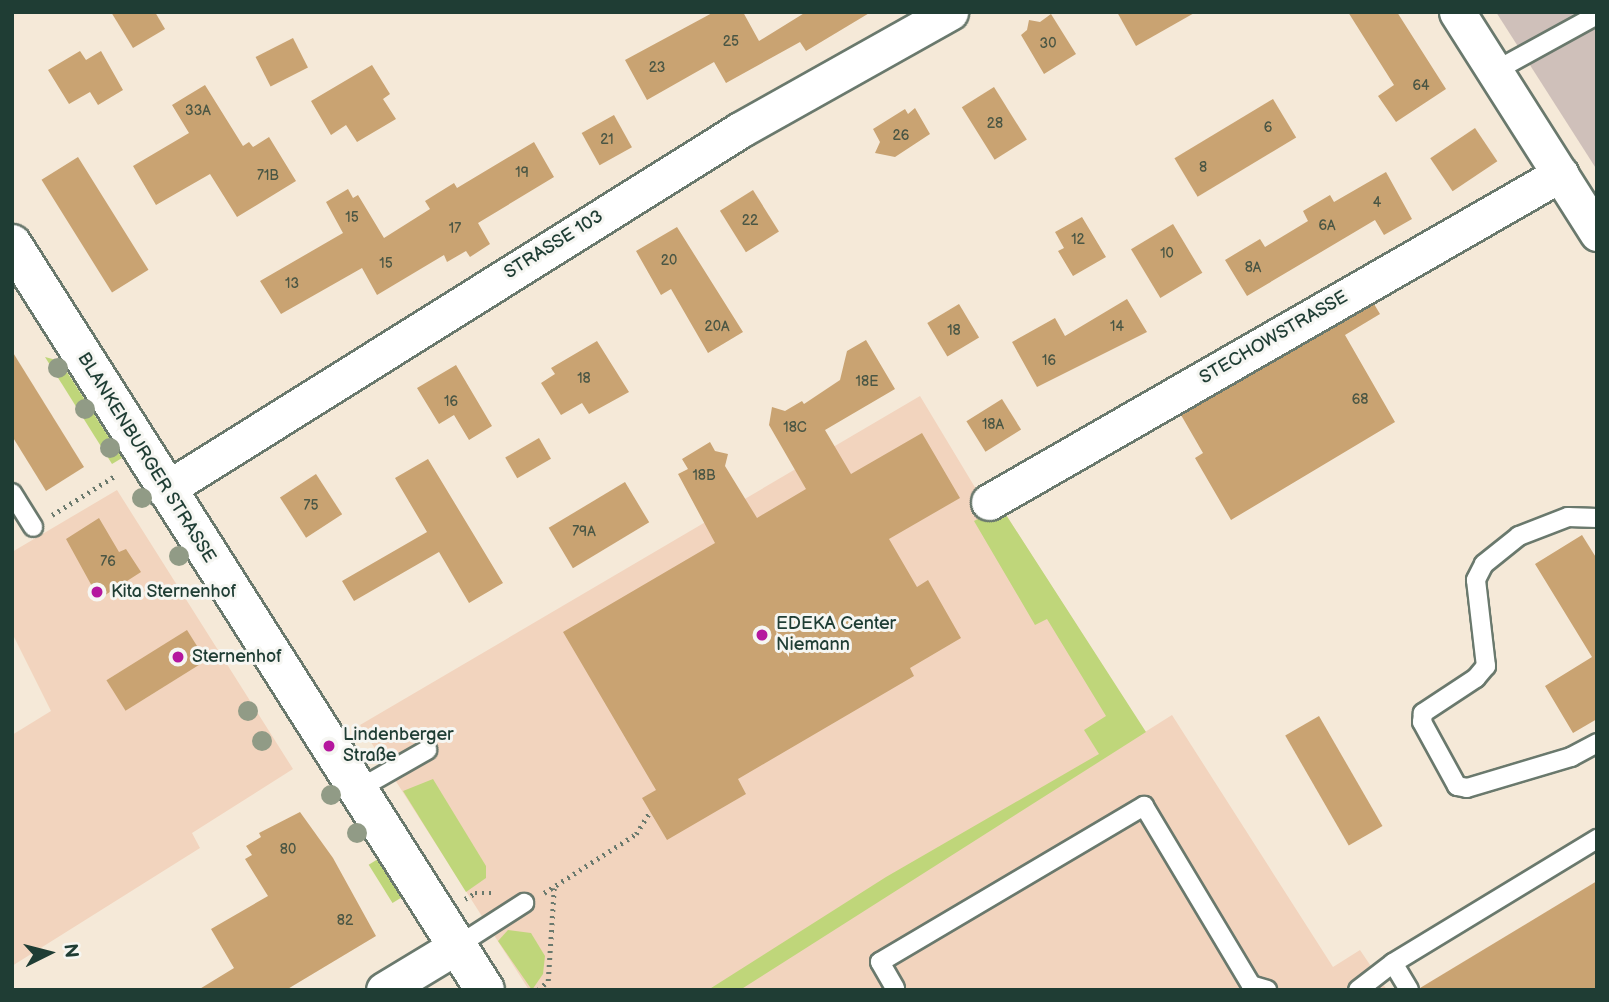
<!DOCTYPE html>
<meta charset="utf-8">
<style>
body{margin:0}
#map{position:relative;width:1609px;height:1002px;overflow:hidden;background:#f5e9d8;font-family:"Balsamiq Sans",sans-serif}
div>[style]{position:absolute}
.built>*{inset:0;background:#f2d4be}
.industrial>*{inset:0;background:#cfc0ba}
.green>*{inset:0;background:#bfd67a;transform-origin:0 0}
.building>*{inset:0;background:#c9a372;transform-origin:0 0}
.path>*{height:4.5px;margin-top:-2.25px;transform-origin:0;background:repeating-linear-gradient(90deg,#6a796d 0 2px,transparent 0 7px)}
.roads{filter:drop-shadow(2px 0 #6a796d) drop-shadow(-2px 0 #6a796d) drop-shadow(0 2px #6a796d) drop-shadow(0 -2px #6a796d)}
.lane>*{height:18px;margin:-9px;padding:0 9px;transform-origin:9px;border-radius:9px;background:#fff}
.street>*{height:35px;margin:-17.5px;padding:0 17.5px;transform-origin:17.5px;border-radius:17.5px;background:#fff}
.secondary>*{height:38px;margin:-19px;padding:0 19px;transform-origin:19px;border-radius:19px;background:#fff}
.trees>*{width:20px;height:20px;margin:-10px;border-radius:50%;background:#919b86}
.dots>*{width:19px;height:19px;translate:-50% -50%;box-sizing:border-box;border:4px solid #f6f6f2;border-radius:50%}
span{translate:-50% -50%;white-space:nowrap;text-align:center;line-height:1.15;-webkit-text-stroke:6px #f6f6f2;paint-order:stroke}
.number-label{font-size:14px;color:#4a5644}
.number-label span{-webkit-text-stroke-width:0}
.street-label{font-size:18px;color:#1f3d34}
.poi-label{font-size:18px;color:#1f3d34}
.left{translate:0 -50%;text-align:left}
.frame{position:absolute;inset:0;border:14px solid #1f3d34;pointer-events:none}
.north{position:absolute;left:14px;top:918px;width:70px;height:70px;-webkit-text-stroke:5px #f6f6f2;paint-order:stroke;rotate:84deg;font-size:19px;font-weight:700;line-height:28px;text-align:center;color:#1f3d34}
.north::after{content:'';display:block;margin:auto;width:24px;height:32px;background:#1f3d34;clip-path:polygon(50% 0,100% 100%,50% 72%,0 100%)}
</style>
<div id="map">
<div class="built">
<div style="clip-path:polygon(920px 396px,982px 499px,1001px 507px,1145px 732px,1172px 715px,1333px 967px,1360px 950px,1387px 990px,529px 990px,360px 725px)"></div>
<div style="clip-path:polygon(117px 490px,293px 769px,192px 833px,200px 848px,12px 966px,12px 735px,51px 711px,12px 633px,12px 552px)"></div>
</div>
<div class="industrial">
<div style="clip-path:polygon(1496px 12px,1597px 12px,1597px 170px)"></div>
</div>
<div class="green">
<div style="clip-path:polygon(45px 357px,60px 361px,122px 458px,112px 464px)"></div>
<div style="clip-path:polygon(1001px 507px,1146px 732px,740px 990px,708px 990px,886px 877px,1099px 754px,1084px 730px,1106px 716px,1047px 619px,1035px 625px,974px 521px)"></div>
<div style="clip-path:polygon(433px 779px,486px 866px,486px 878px,466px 892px,403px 791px)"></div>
<div style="left:378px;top:859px;width:45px;height:11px;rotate:58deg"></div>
<div style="clip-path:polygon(508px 930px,531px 933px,545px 956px,543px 974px,532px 990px,498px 941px)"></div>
</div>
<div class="building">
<div style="clip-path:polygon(111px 12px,155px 12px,165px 29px,133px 48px)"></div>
<div style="clip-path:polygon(714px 12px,743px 12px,759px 41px,806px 12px,871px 12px,806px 51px,800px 42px,726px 83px,714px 62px,647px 100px,625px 60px)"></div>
<div style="clip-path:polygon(1117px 12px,1196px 12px,1136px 46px)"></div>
<div style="clip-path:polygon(1348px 12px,1397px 12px,1446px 89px,1396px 122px,1378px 96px,1394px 85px)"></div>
<div style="clip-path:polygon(1051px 14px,1076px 54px,1044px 74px,1021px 35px,1027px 30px,1029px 20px,1040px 22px)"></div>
<div style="left:293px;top:38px;width:33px;height:42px;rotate:63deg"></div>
<div style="clip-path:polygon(80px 51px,86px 60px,101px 51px,123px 90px,98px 105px,90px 92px,69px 104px,48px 70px)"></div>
<div style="clip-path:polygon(372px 65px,390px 94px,383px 99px,396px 119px,357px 142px,346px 125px,331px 135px,311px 101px)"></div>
<div style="clip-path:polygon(205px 85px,243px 146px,249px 142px,253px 147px,269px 137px,296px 181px,237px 217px,210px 174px,156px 205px,133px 166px,189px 133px,172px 105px)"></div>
<div style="left:994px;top:87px;width:62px;height:38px;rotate:58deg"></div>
<div style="left:1273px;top:99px;width:45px;height:115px;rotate:59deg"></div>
<div style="clip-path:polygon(915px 108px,930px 134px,895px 157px,875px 153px,880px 142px,873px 129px,905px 109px,908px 114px)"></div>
<div style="left:614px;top:115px;width:37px;height:37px;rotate:61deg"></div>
<div style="left:1475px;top:128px;width:40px;height:54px;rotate:56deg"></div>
<div style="clip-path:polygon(534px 142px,554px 177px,478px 223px,490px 244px,470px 257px,466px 251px,447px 262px,444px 255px,377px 295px,362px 268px,281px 314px,260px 281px,343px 233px,326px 202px,348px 189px,353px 198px,358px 195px,384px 238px,430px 209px,425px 201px,454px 183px,457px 188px)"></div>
<div style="left:78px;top:157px;width:133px;height:43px;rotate:58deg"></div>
<div style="clip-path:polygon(1386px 172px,1412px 219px,1384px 235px,1375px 220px,1247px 296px,1225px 260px,1260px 239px,1265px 247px,1308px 221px,1303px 211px,1330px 195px,1334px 202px)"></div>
<div style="left:753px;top:190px;width:49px;height:39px;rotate:58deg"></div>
<div style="clip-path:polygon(1082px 217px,1106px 257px,1073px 276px,1058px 251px,1064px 248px,1055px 232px)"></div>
<div style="left:1173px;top:224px;width:57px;height:49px;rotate:59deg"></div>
<div style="clip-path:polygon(677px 227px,743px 332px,708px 353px,671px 289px,661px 295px,636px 251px)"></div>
<div style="clip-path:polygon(1127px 299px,1147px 332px,1037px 387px,1012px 342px,1055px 318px,1065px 336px)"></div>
<div style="left:959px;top:304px;width:39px;height:37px;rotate:59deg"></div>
<div style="clip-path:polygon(1374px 304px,1380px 314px,1345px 335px,1395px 422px,1231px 520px,1195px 458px,1203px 453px,1181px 415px)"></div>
<div style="clip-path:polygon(866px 340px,895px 389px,825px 430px,851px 474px,922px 433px,960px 498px,889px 539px,917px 587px,928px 580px,961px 638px,910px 668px,914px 676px,738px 779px,746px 794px,667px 840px,642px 798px,656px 790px,563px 632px,715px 543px,678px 474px,688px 469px,682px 459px,710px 442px,715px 451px,728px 454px,725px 466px,757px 518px,806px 489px,769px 425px,772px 407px,785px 411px,802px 401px,804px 404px,840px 380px,847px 351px)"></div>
<div style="clip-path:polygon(597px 341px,629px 392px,589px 414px,582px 403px,561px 415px,541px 383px,555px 374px,551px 368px)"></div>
<div style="clip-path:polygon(12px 351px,84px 467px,46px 491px,12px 436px)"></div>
<div style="clip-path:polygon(456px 365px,492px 426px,469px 440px,454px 415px,439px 424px,417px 388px)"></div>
<div style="left:1002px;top:399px;width:36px;height:42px;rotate:58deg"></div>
<div style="left:539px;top:438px;width:24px;height:39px;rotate:60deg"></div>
<div style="clip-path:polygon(428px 459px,503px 583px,469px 603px,439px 552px,354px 601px,342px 581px,427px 532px,395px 478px)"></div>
<div style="left:316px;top:474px;width:48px;height:43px;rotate:57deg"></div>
<div style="left:625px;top:482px;width:47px;height:89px;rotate:59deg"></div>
<div style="clip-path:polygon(99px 518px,119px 552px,126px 549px,141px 572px,99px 599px,66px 539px)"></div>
<div style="clip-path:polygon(1582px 535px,1597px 559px,1597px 719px,1573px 733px,1545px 686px,1592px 657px,1535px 564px)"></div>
<div style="left:187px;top:630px;width:36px;height:95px;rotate:58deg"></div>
<div style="left:1319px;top:716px;width:127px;height:39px;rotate:60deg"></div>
<div style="clip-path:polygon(300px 812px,333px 858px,376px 936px,286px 990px,198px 990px,234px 968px,211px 929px,268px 896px,245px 859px,252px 855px,246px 846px,261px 837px,259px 833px)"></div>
<div style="clip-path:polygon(1597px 881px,1597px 990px,1420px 990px,1420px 988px)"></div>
</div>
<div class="path">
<div style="left:52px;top:515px;width:74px;rotate:-31.8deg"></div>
<div style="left:544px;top:893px;width:109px;rotate:-32.7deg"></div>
<div style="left:636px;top:834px;width:26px;rotate:-58deg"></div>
<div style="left:465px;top:899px;width:12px;rotate:-31deg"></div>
<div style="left:475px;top:893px;width:19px"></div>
<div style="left:538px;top:990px;width:13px;rotate:-42deg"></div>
<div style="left:548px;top:981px;width:93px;rotate:-86.3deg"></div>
</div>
<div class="roads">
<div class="lane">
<div style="left:1495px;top:71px;width:116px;rotate:-28.8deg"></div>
<div style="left:12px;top:493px;width:40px;rotate:58deg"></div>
<div style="left:1597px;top:518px;width:29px;rotate:-178deg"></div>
<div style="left:1568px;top:517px;width:53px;rotate:158.8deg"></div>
<div style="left:1519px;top:536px;width:45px;rotate:141.3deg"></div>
<div style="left:1484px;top:564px;width:18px;rotate:117deg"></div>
<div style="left:1476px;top:580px;width:87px;rotate:83.4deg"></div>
<div style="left:1486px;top:666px;width:16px;rotate:130deg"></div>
<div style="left:1476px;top:678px;width:64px;rotate:146.6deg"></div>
<div style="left:1423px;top:713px;width:9px;rotate:96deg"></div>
<div style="left:1422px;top:722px;width:73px;rotate:61.3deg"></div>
<div style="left:1457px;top:786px;width:10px;rotate:11deg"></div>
<div style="left:1467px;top:788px;width:109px;rotate:-16.6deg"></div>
<div style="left:1571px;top:757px;width:30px;rotate:-28deg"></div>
<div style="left:357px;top:790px;width:81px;rotate:-29.7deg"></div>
<div style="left:457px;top:946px;width:80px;rotate:-32.7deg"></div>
<div style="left:1393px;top:963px;width:31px;rotate:59deg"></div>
<div style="left:895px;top:988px;width:30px;rotate:-120deg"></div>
<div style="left:880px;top:962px;width:307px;rotate:-30.6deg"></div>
<div style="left:1144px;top:806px;width:209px;rotate:59.1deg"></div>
<div style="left:1251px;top:985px;width:17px;rotate:17deg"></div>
<div style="left:1358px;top:990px;width:44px;rotate:-37.6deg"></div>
<div style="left:1393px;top:963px;width:239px;rotate:-31.3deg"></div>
</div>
<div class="street">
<div style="left:1457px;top:12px;width:262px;rotate:57.6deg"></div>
<div style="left:165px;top:490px;width:678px;rotate:-32.05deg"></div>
<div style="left:740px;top:130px;width:241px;rotate:-29.3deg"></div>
<div style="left:989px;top:502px;width:659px;rotate:-29.87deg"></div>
<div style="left:384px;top:990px;width:85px;rotate:-31.1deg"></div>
</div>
<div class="secondary">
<div style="left:12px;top:244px;width:883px;rotate:57.62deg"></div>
</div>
</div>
<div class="trees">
<div style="left:58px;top:368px"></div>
<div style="left:85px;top:409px"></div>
<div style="left:110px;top:448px"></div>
<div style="left:142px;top:498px"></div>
<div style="left:179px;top:556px"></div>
<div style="left:248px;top:711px"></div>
<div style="left:262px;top:741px"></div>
<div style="left:331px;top:795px"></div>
<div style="left:357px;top:833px"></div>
</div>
<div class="dots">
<div style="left:97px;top:592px;background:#b5179e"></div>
<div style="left:762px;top:635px;background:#b5179e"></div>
<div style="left:178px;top:657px;background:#b5179e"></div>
<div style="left:329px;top:746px;background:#b5179e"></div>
</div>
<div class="number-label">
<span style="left:731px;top:42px">25</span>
<span style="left:1048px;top:44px">30</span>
<span style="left:657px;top:68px">23</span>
<span style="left:1421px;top:86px">64</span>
<span style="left:198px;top:111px">33A</span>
<span style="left:995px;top:124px">28</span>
<span style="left:1268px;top:128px">6</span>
<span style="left:901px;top:136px">26</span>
<span style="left:607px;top:140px">21</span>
<span style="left:1203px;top:168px">8</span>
<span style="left:522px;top:173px">19</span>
<span style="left:268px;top:176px">71B</span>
<span style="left:1377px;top:203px">4</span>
<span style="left:352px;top:218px">15</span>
<span style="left:750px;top:221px">22</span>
<span style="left:1327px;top:226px">6A</span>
<span style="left:455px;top:229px">17</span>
<span style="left:1078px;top:240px">12</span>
<span style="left:1167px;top:254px">10</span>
<span style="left:669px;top:261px">20</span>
<span style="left:386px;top:264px">15</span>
<span style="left:1253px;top:268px">8A</span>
<span style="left:292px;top:284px">13</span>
<span style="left:717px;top:327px">20A</span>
<span style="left:1117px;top:327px">14</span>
<span style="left:954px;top:331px">18</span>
<span style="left:1049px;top:361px">16</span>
<span style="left:584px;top:379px">18</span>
<span style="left:867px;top:382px">18E</span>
<span style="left:1360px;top:400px">68</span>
<span style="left:451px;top:402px">16</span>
<span style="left:993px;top:425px">18A</span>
<span style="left:795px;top:428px">18C</span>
<span style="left:704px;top:476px">18B</span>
<span style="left:311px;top:506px">75</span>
<span style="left:584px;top:532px">79A</span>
<span style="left:108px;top:562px">76</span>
<span style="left:288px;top:850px">80</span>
<span style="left:345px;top:921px">82</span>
</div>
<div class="street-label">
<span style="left:554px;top:245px;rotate:-32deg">STRASSE 103</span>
<span style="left:1274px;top:338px;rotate:-30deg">STECHOWSTRASSE</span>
<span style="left:146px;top:458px;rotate:58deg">BLANKENBURGER STRASSE</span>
</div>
<div class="poi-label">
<span class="left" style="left:111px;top:592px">Kita Sternenhof</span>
<span class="left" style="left:776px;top:635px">EDEKA Center<br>Niemann</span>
<span class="left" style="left:192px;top:657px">Sternenhof</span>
<span class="left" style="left:343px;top:746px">Lindenberger<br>Straße</span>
</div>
<div class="frame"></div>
<div class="north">N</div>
</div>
